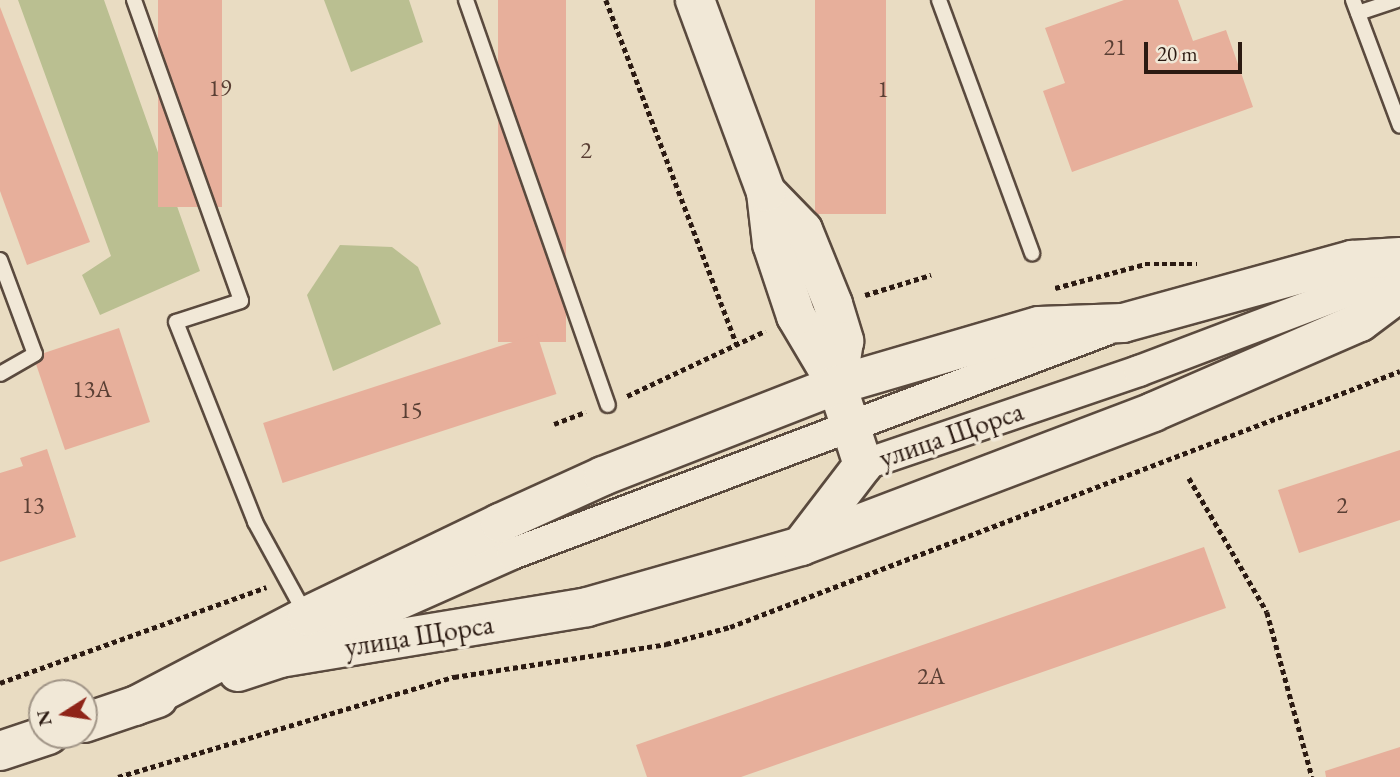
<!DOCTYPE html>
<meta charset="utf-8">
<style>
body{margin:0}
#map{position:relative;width:1400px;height:777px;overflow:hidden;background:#e9dcc2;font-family:"EB Garamond",serif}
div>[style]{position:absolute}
.green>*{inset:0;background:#babf91}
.building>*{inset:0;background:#e7af9b;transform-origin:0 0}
.path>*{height:4.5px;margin-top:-2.25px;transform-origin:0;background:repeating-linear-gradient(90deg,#2b1a12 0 5px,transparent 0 8.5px)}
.roads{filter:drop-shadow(2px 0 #5a4a3e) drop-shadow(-2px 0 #5a4a3e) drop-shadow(0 2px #5a4a3e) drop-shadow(0 -2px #5a4a3e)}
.service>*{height:14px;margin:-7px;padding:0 7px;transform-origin:7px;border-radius:7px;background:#f1e8d7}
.minor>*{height:30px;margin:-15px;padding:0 15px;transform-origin:15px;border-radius:15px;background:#f1e8d7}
.secondary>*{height:38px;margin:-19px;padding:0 19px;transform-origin:19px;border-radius:19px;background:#f1e8d7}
span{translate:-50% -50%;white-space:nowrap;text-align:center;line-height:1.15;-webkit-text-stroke:7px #f1e8d7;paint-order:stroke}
.number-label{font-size:24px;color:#5a3f34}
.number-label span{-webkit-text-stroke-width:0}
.street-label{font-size:28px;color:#2b1a12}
.north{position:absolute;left:28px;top:679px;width:70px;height:70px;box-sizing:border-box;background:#f1e8d7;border:2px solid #a29688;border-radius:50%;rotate:258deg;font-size:19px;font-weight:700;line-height:28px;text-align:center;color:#2b1a12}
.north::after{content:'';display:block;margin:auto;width:24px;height:32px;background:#8f2418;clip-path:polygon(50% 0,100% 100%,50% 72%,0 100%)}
.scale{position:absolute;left:1144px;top:42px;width:98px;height:32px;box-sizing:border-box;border:4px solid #2b1a12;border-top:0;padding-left:9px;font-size:21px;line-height:24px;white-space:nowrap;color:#2b1a12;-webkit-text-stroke:5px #f1e8d7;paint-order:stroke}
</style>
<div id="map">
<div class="green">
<div style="clip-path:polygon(18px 0,104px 0,200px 271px,100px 315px,82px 275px,111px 256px)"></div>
<div style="clip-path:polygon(324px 0,409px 0,423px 42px,351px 72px)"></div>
<div style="clip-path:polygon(340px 245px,392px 247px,418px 267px,441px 324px,333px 371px,307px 295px)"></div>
</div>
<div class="building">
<div style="left:158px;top:0;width:64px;height:207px"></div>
<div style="left:498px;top:0;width:68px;height:342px"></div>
<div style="left:815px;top:0;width:71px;height:214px"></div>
<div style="clip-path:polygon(1124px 0,1178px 0,1193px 41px,1226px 30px,1253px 107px,1072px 172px,1043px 91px,1065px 83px,1045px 28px)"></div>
<div style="clip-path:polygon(0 7px,90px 242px,27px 265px,0 191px)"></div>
<div style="clip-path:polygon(119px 328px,150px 422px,65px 450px,36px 364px,44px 353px)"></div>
<div style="left:537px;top:334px;width:63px;height:288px;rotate:72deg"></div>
<div style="clip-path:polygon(47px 449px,76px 537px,0 562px,0 473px,23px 466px,20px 458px)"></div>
<div style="clip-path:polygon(1400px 450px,1400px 520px,1299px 553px,1278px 490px)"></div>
<div style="clip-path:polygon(1204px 547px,1226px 608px,741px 777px,647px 777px,636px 745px)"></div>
<div style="clip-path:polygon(1400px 747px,1400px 777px,1326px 777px,1325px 771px)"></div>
</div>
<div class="path">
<div style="left:606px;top:0;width:369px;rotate:69.2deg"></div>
<div style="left:1055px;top:288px;width:93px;rotate:-14.9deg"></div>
<div style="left:1145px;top:264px;width:52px"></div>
<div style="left:865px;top:295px;width:69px;rotate:-16.9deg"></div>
<div style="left:627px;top:396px;width:153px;rotate:-25.2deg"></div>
<div style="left:554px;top:424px;width:34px;rotate:-21deg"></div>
<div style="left:1189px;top:478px;width:155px;rotate:59.8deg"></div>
<div style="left:1267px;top:612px;width:171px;rotate:74.7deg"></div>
<div style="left:0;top:683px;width:283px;rotate:-19.8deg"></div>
<div style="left:118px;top:777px;width:351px;rotate:-16.6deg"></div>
<div style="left:454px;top:677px;width:215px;rotate:-8.8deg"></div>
<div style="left:666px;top:644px;width:66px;rotate:-14.9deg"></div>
<div style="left:730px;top:627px;width:717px;rotate:-20.91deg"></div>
</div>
<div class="roads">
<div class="service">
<div style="left:134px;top:0;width:319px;rotate:70.4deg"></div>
<div style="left:241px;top:301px;width:68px;rotate:162.1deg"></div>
<div style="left:176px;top:322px;width:215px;rotate:68.4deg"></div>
<div style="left:255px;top:522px;width:106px;rotate:61.3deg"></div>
<div style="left:466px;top:0;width:429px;rotate:70.7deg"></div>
<div style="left:939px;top:0;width:270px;rotate:69.8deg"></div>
<div style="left:1353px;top:0;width:134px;rotate:69.5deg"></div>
<div style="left:1358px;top:13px;width:41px;rotate:-18.4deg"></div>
<div style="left:0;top:260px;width:100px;rotate:69.6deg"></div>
<div style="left:35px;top:354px;width:40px;rotate:150.3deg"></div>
</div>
<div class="minor">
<div style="left:863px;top:465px;width:292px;rotate:-18.8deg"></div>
<div style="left:1139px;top:371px;width:279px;rotate:-20.8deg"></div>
<div style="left:312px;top:643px;width:219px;rotate:-24deg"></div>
<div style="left:512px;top:554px;width:635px;rotate:-20.66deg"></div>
</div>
<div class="secondary">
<div style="left:766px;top:192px;width:53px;rotate:45.8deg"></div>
<div style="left:803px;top:230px;width:80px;rotate:67.9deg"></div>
<div style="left:833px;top:304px;width:39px;rotate:73deg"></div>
<div style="left:844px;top:341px;width:45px;rotate:99deg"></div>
<div style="left:801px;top:546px;width:377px;rotate:-20.8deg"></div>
<div style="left:1153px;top:412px;width:226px;rotate:-23.5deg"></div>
<div style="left:1360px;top:322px;width:50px;rotate:-36.9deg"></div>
<div style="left:238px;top:672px;width:44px;rotate:-18.4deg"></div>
<div style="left:280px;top:658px;width:311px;rotate:-9.4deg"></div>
<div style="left:587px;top:607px;width:223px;rotate:-15.9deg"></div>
<div style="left:801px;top:546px;width:102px;rotate:-52.6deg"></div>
<div style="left:863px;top:465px;width:84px;rotate:-108deg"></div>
<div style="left:837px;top:385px;width:80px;rotate:-120.7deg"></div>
<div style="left:796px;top:316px;width:76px;rotate:-108.4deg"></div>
<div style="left:772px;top:244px;width:52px;rotate:-96.6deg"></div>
<div style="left:766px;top:192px;width:205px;rotate:-110.3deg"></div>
<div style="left:135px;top:706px;width:194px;rotate:-27.6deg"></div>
<div style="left:307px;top:616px;width:214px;rotate:-25.7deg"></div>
<div style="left:500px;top:523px;width:113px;rotate:-24.5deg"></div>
<div style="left:603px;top:476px;width:251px;rotate:-21.3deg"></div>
<div style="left:837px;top:385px;width:210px;rotate:-16.3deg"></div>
<div style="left:1039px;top:326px;width:84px;rotate:-2deg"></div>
<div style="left:1123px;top:323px;width:238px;rotate:-15.4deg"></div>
<div style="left:1352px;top:260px;width:48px;rotate:-3.6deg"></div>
<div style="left:84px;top:723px;width:78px;rotate:-18.7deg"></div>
<div style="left:0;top:751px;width:51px;rotate:-18.4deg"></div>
</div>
</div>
<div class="number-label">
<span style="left:1115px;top:47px">21</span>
<span style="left:220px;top:88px">19</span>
<span style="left:883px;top:89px">1</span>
<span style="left:586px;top:150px">2</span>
<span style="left:92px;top:389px">13А</span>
<span style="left:411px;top:410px">15</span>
<span style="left:33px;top:505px">13</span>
<span style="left:1342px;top:505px">2</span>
<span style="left:931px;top:676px">2А</span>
</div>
<div class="street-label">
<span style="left:951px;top:434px;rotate:-19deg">улица Щорса</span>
<span style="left:419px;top:635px;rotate:-9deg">улица Щорса</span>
</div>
<div class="north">N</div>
<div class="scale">20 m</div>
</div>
